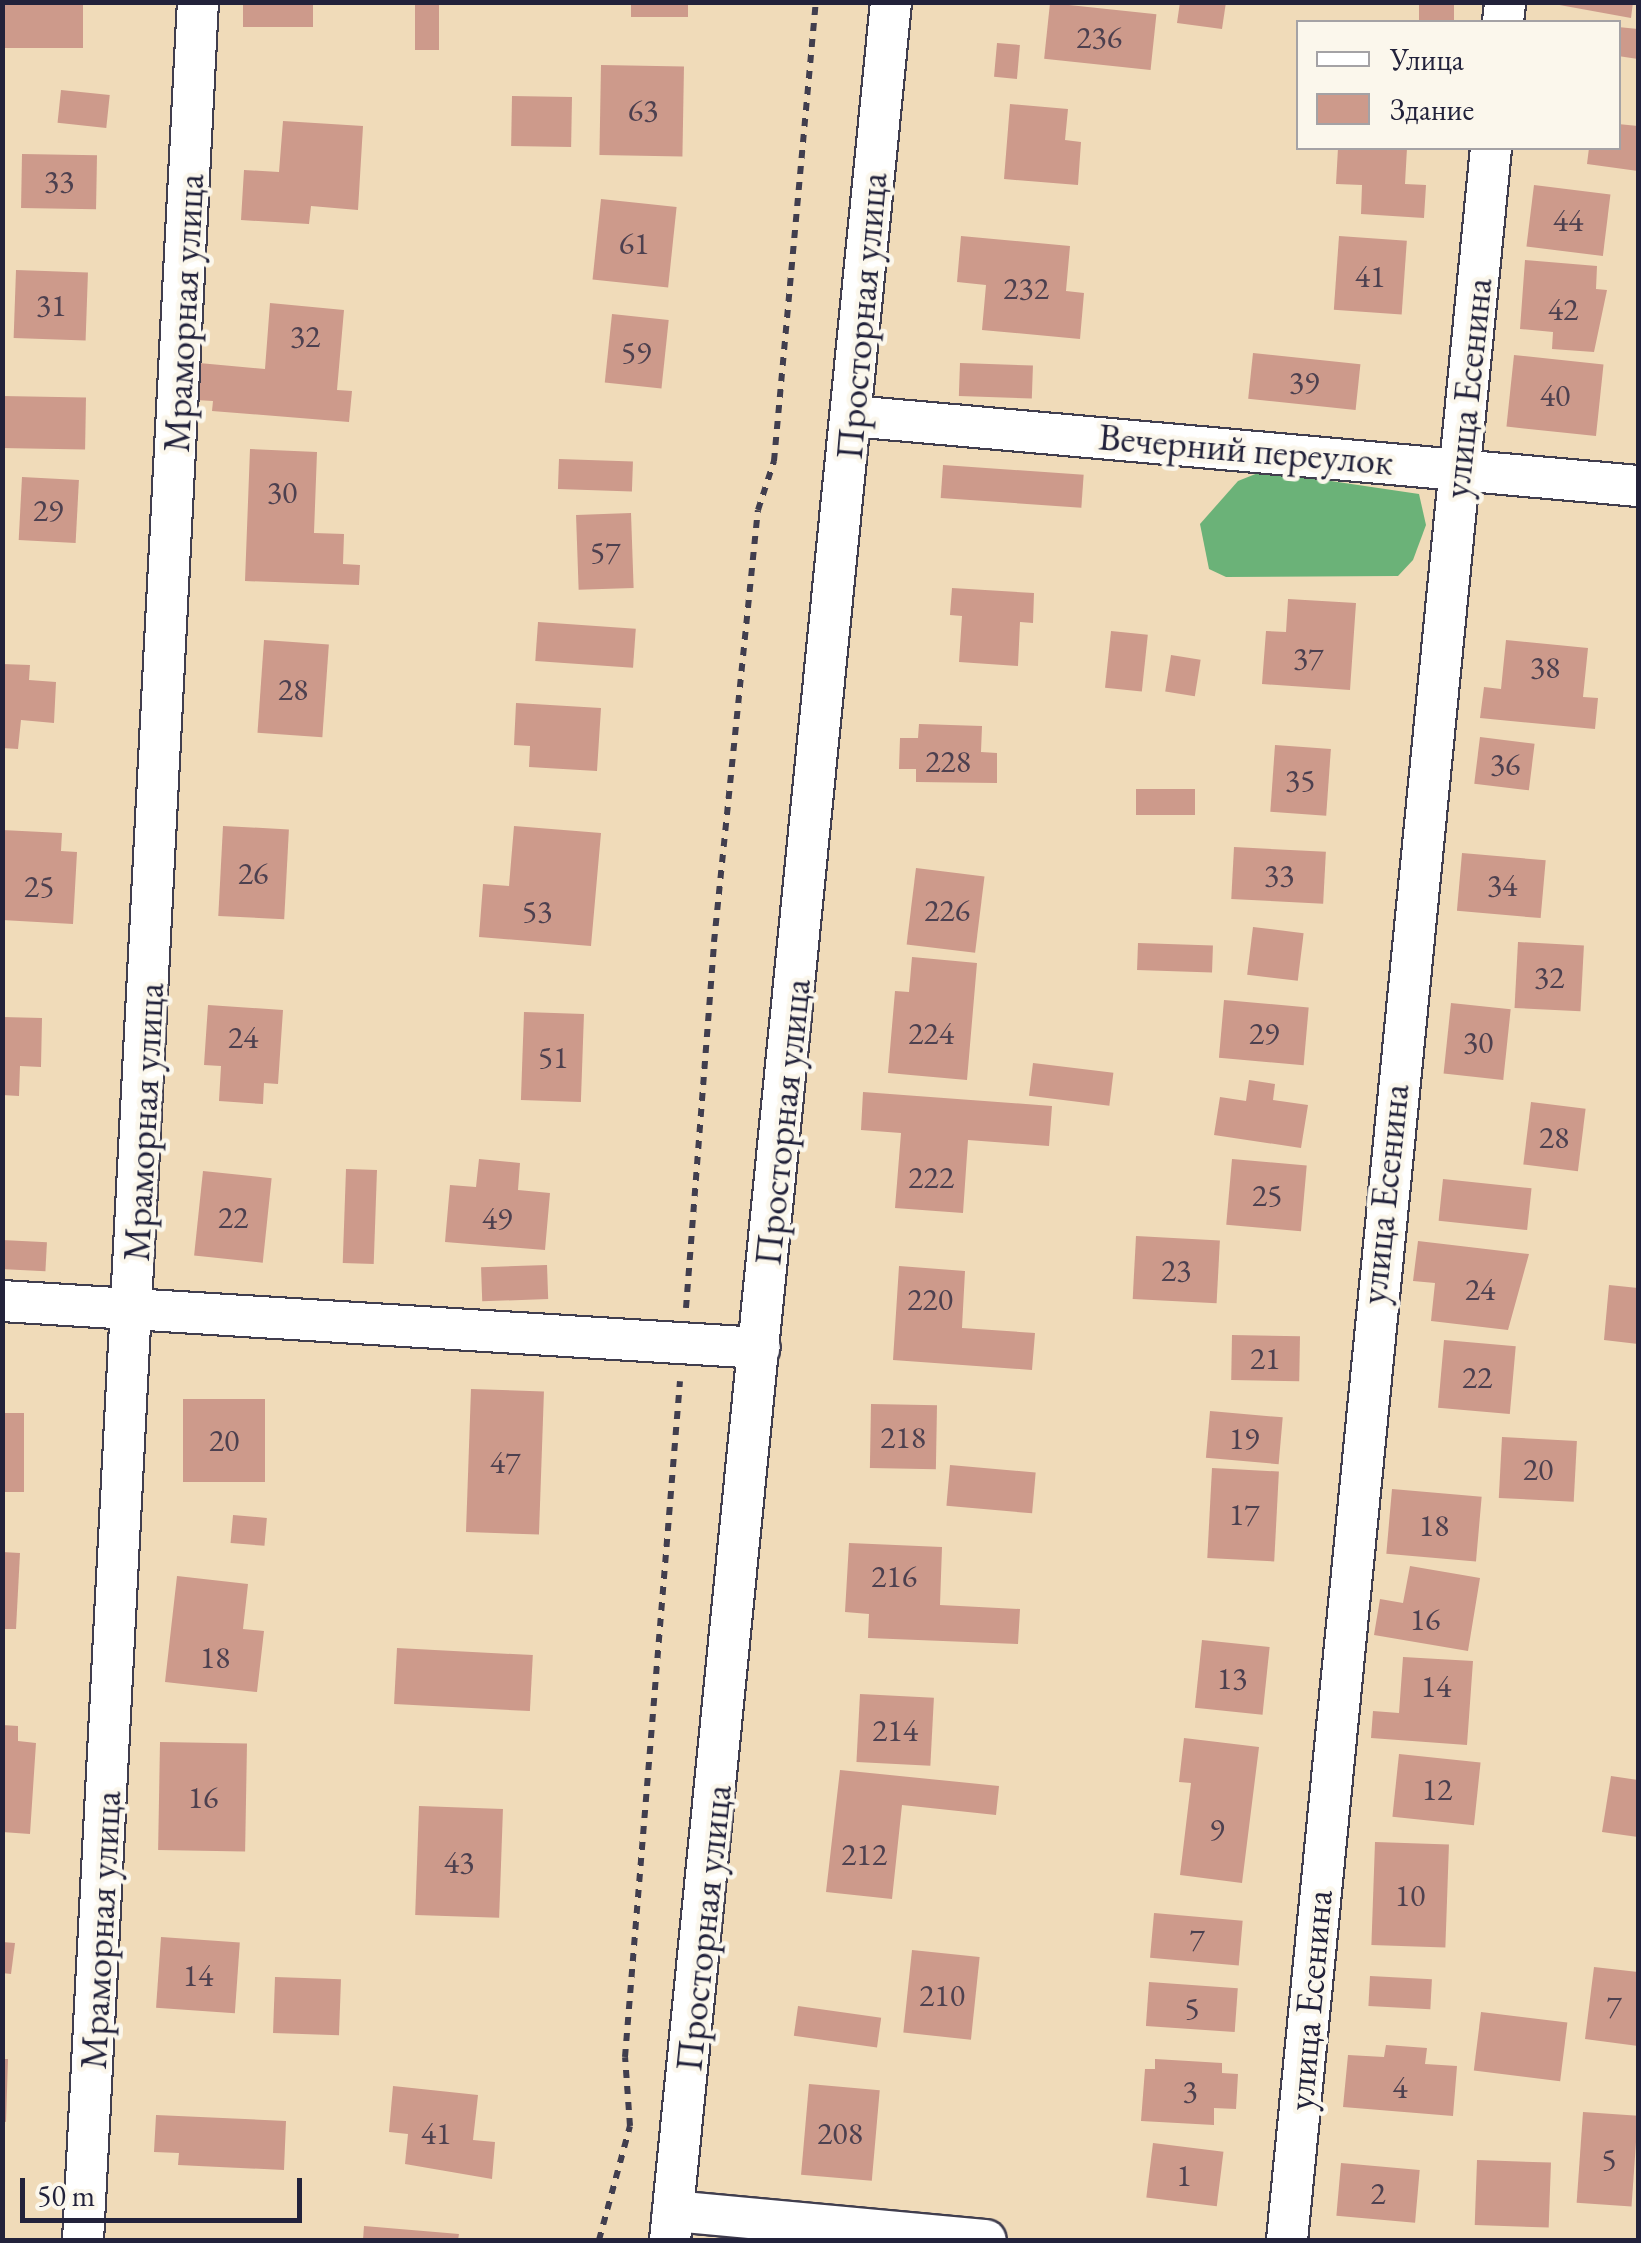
<!DOCTYPE html>
<meta charset="utf-8">
<style>
body{margin:0}
#map{position:relative;width:1641px;height:2243px;overflow:hidden;background:#f0dbb9;font-family:"EB Garamond",serif}
div>[style]{position:absolute}
.forest>*{inset:0;background:#6bb278}
.building>*{inset:0;background:#cd9a8b;transform-origin:0 0}
.path>*{height:6px;margin-top:-3px;transform-origin:0;background:repeating-linear-gradient(90deg,#413e4e 0 8px,transparent 0 16px)}
.roads{filter:drop-shadow(2px 0 #413e4e) drop-shadow(-2px 0 #413e4e) drop-shadow(0 2px #413e4e) drop-shadow(0 -2px #413e4e)}
.minor>*{height:40px;margin:-20px;padding:0 20px;transform-origin:20px;border-radius:20px;background:#fff}
span{translate:-50% -50%;white-space:nowrap;text-align:center;line-height:1.15;-webkit-text-stroke:9px #fbf7ec;paint-order:stroke}
.number-label{font-size:32px;color:#4d404f}
.number-label span{-webkit-text-stroke-width:0}
.street-label{font-size:38px;color:#22223b}
.frame{position:absolute;inset:0;border:5px solid #22223b;pointer-events:none}
.legend{position:absolute;left:1296px;top:20px;width:325px;height:130px;box-sizing:border-box;background:#fbf7ec;border:2px solid #a4a2a5;margin:0;padding:12px 18px;list-style:none;font-size:30px;color:#22223b}
.legend li{display:flex;align-items:center;gap:20px;height:50px}
.legend b{width:50px;border:2px solid #a4a2a5}
.scale{position:absolute;left:20px;top:2178px;width:282px;height:45px;box-sizing:border-box;border:5px solid #22223b;border-top:0;padding-left:12px;font-size:30px;line-height:35px;white-space:nowrap;color:#22223b;-webkit-text-stroke:8px #fbf7ec;paint-order:stroke}
</style>
<div id="map">
<div class="forest">
<div style="clip-path:polygon(1263px 471px,1419px 494px,1426px 525px,1413px 560px,1398px 576px,1226px 577px,1209px 569px,1200px 524px,1238px 481px)"></div>
</div>
<div class="building">
<div style="left:3px;top:2px;width:80px;height:46px"></div>
<div style="left:243px;top:2px;width:70px;height:25px"></div>
<div style="left:415px;top:2px;width:24px;height:48px"></div>
<div style="left:631px;top:2px;width:57px;height:15px"></div>
<div style="clip-path:polygon(1180px 2px,1226px 2px,1222px 29px,1177px 23px)"></div>
<div style="left:1419px;top:2px;width:35px;height:20px"></div>
<div style="clip-path:polygon(1543px 2px,1633px 2px,1631px 18px)"></div>
<div style="left:1050px;top:3px;width:107px;height:56px;rotate:6deg"></div>
<div style="clip-path:polygon(1618px 27px,1638px 29px,1638px 59px,1618px 56px)"></div>
<div style="left:997px;top:43px;width:23px;height:34px;rotate:5deg"></div>
<div style="left:601px;top:65px;width:83px;height:90px;rotate:1deg"></div>
<div style="left:61px;top:90px;width:49px;height:33px;rotate:6deg"></div>
<div style="left:512px;top:96px;width:60px;height:50px;rotate:1deg"></div>
<div style="clip-path:polygon(1010px 104px,1068px 109px,1065px 140px,1081px 142px,1078px 185px,1004px 179px)"></div>
<div style="clip-path:polygon(283px 121px,363px 126px,358px 210px,311px 206px,309px 224px,241px 220px,244px 170px,279px 172px)"></div>
<div style="clip-path:polygon(1618px 124px,1638px 126px,1638px 171px,1587px 164px,1589px 148px,1618px 148px)"></div>
<div style="clip-path:polygon(1338px 148px,1407px 148px,1405px 184px,1426px 185px,1424px 218px,1361px 214px,1362px 185px,1336px 184px)"></div>
<div style="left:22px;top:154px;width:75px;height:54px;rotate:1deg"></div>
<div style="left:1534px;top:185px;width:77px;height:62px;rotate:7deg"></div>
<div style="left:601px;top:199px;width:76px;height:81px;rotate:6deg"></div>
<div style="clip-path:polygon(961px 236px,1070px 246px,1066px 291px,1084px 293px,1080px 339px,982px 330px,986px 285px,957px 282px)"></div>
<div style="left:1339px;top:236px;width:68px;height:74px;rotate:4deg"></div>
<div style="clip-path:polygon(1525px 260px,1597px 266px,1596px 289px,1607px 290px,1594px 352px,1552px 349px,1553px 332px,1520px 329px)"></div>
<div style="left:16px;top:270px;width:72px;height:68px;rotate:2deg"></div>
<div style="clip-path:polygon(270px 303px,344px 310px,337px 390px,352px 391px,349px 422px,212px 411px,213px 401px,196px 400px,199px 363px,265px 369px)"></div>
<div style="left:612px;top:314px;width:57px;height:69px;rotate:6deg"></div>
<div style="left:1253px;top:353px;width:108px;height:46px;rotate:6deg"></div>
<div style="left:1514px;top:355px;width:90px;height:72px;rotate:6deg"></div>
<div style="left:960px;top:363px;width:73px;height:33px;rotate:2deg"></div>
<div style="left:2px;top:396px;width:84px;height:52px;rotate:1deg"></div>
<div style="clip-path:polygon(250px 449px,317px 452px,314px 533px,344px 534px,343px 564px,360px 565px,359px 585px,245px 581px)"></div>
<div style="left:559px;top:459px;width:74px;height:30px;rotate:2deg"></div>
<div style="left:943px;top:465px;width:141px;height:33px;rotate:4deg"></div>
<div style="left:22px;top:477px;width:57px;height:63px;rotate:3deg"></div>
<div style="left:631px;top:513px;width:75px;height:55px;rotate:88deg"></div>
<div style="clip-path:polygon(952px 588px,1034px 593px,1033px 623px,1020px 622px,1018px 666px,959px 662px,962px 616px,950px 615px)"></div>
<div style="clip-path:polygon(1288px 599px,1356px 603px,1350px 690px,1262px 684px,1266px 631px,1286px 632px)"></div>
<div style="left:538px;top:622px;width:98px;height:39px;rotate:4deg"></div>
<div style="left:1111px;top:631px;width:37px;height:57px;rotate:6deg"></div>
<div style="left:264px;top:640px;width:65px;height:93px;rotate:4deg"></div>
<div style="clip-path:polygon(1506px 640px,1588px 648px,1583px 697px,1598px 698px,1595px 729px,1480px 718px,1484px 687px,1501px 689px)"></div>
<div style="left:1171px;top:655px;width:30px;height:37px;rotate:9deg"></div>
<div style="clip-path:polygon(2px 664px,30px 665px,29px 680px,56px 682px,54px 723px,21px 720px,18px 749px,2px 748px)"></div>
<div style="clip-path:polygon(516px 703px,601px 708px,597px 771px,529px 767px,530px 746px,514px 745px)"></div>
<div style="clip-path:polygon(919px 724px,982px 726px,981px 752px,997px 753px,997px 783px,916px 782px,916px 769px,899px 769px,900px 738px,918px 738px)"></div>
<div style="left:1480px;top:737px;width:55px;height:47px;rotate:7deg"></div>
<div style="left:1275px;top:745px;width:56px;height:67px;rotate:4deg"></div>
<div style="left:1136px;top:789px;width:59px;height:26px"></div>
<div style="left:223px;top:826px;width:66px;height:90px;rotate:3deg"></div>
<div style="clip-path:polygon(514px 826px,601px 833px,591px 946px,479px 937px,483px 884px,509px 886px)"></div>
<div style="clip-path:polygon(2px 830px,62px 833px,61px 851px,77px 852px,73px 924px,2px 920px)"></div>
<div style="left:1234px;top:847px;width:92px;height:52px;rotate:3deg"></div>
<div style="left:1462px;top:853px;width:84px;height:58px;rotate:5deg"></div>
<div style="left:916px;top:868px;width:69px;height:77px;rotate:7deg"></div>
<div style="left:1253px;top:927px;width:51px;height:48px;rotate:7deg"></div>
<div style="left:1518px;top:942px;width:66px;height:66px;rotate:3deg"></div>
<div style="left:1138px;top:943px;width:75px;height:27px;rotate:2deg"></div>
<div style="clip-path:polygon(912px 957px,977px 963px,967px 1080px,888px 1073px,895px 991px,909px 992px)"></div>
<div style="left:1224px;top:1000px;width:85px;height:58px;rotate:5deg"></div>
<div style="left:1451px;top:1003px;width:60px;height:71px;rotate:6deg"></div>
<div style="clip-path:polygon(208px 1005px,283px 1010px,278px 1084px,264px 1083px,263px 1104px,219px 1101px,221px 1066px,204px 1065px)"></div>
<div style="left:524px;top:1012px;width:60px;height:88px;rotate:2deg"></div>
<div style="clip-path:polygon(2px 1017px,42px 1018px,41px 1067px,20px 1066px,19px 1096px,2px 1095px)"></div>
<div style="left:1033px;top:1063px;width:81px;height:33px;rotate:7deg"></div>
<div style="clip-path:polygon(1249px 1080px,1275px 1084px,1273px 1100px,1308px 1105px,1301px 1148px,1214px 1135px,1220px 1097px,1246px 1101px)"></div>
<div style="clip-path:polygon(863px 1092px,1052px 1106px,1049px 1146px,968px 1140px,963px 1213px,895px 1208px,901px 1133px,861px 1130px)"></div>
<div style="left:1531px;top:1102px;width:55px;height:63px;rotate:7deg"></div>
<div style="clip-path:polygon(479px 1159px,520px 1163px,518px 1190px,550px 1193px,545px 1250px,445px 1242px,450px 1185px,476px 1187px)"></div>
<div style="left:1232px;top:1159px;width:75px;height:66px;rotate:5deg"></div>
<div style="left:346px;top:1169px;width:31px;height:94px;rotate:2deg"></div>
<div style="left:203px;top:1171px;width:69px;height:85px;rotate:6deg"></div>
<div style="left:1443px;top:1179px;width:89px;height:42px;rotate:6deg"></div>
<div style="left:1136px;top:1236px;width:84px;height:63px;rotate:3deg"></div>
<div style="left:2px;top:1240px;width:45px;height:29px;rotate:3deg"></div>
<div style="clip-path:polygon(1418px 1241px,1529px 1254px,1508px 1330px,1431px 1321px,1435px 1283px,1413px 1281px)"></div>
<div style="left:547px;top:1265px;width:34px;height:66px;rotate:88deg"></div>
<div style="clip-path:polygon(899px 1266px,965px 1271px,962px 1328px,1035px 1333px,1032px 1370px,893px 1360px)"></div>
<div style="clip-path:polygon(1609px 1285px,1638px 1288px,1638px 1344px,1604px 1340px)"></div>
<div style="left:1232px;top:1335px;width:68px;height:45px;rotate:1deg"></div>
<div style="left:1444px;top:1340px;width:72px;height:68px;rotate:5deg"></div>
<div style="left:471px;top:1389px;width:73px;height:143px;rotate:2deg"></div>
<div style="left:183px;top:1399px;width:82px;height:83px"></div>
<div style="left:871px;top:1404px;width:66px;height:64px;rotate:1deg"></div>
<div style="left:1210px;top:1411px;width:73px;height:47px;rotate:5deg"></div>
<div style="left:2px;top:1413px;width:22px;height:79px"></div>
<div style="left:1502px;top:1437px;width:75px;height:61px;rotate:3deg"></div>
<div style="left:950px;top:1465px;width:86px;height:41px;rotate:5deg"></div>
<div style="left:1212px;top:1468px;width:67px;height:90px;rotate:3deg"></div>
<div style="left:1392px;top:1489px;width:90px;height:65px;rotate:5deg"></div>
<div style="left:233px;top:1515px;width:34px;height:28px;rotate:5deg"></div>
<div style="clip-path:polygon(849px 1543px,942px 1547px,940px 1605px,1020px 1609px,1018px 1644px,868px 1638px,869px 1614px,845px 1612px)"></div>
<div style="clip-path:polygon(2px 1552px,20px 1553px,16px 1629px,2px 1629px)"></div>
<div style="clip-path:polygon(1410px 1566px,1480px 1578px,1468px 1651px,1374px 1635px,1380px 1599px,1403px 1603px)"></div>
<div style="clip-path:polygon(177px 1576px,248px 1584px,243px 1629px,264px 1631px,257px 1692px,165px 1682px)"></div>
<div style="left:1202px;top:1640px;width:68px;height:68px;rotate:6deg"></div>
<div style="left:397px;top:1648px;width:136px;height:56px;rotate:3deg"></div>
<div style="clip-path:polygon(1403px 1657px,1473px 1661px,1467px 1745px,1371px 1738px,1373px 1711px,1399px 1713px)"></div>
<div style="left:860px;top:1694px;width:74px;height:68px;rotate:3deg"></div>
<div style="clip-path:polygon(2px 1725px,18px 1726px,18px 1741px,36px 1743px,30px 1834px,2px 1832px)"></div>
<div style="clip-path:polygon(1184px 1738px,1259px 1747px,1242px 1883px,1180px 1875px,1191px 1783px,1179px 1782px)"></div>
<div style="left:160px;top:1742px;width:87px;height:108px;rotate:1deg"></div>
<div style="left:1399px;top:1754px;width:82px;height:63px;rotate:6deg"></div>
<div style="clip-path:polygon(840px 1770px,999px 1786px,996px 1815px,902px 1805px,892px 1899px,826px 1892px)"></div>
<div style="clip-path:polygon(1611px 1776px,1638px 1780px,1638px 1837px,1602px 1832px)"></div>
<div style="left:419px;top:1806px;width:84px;height:109px;rotate:2deg"></div>
<div style="left:1375px;top:1842px;width:74px;height:103px;rotate:2deg"></div>
<div style="left:1154px;top:1913px;width:89px;height:45px;rotate:5deg"></div>
<div style="left:161px;top:1937px;width:79px;height:71px;rotate:4deg"></div>
<div style="clip-path:polygon(2px 1942px,15px 1943px,11px 1974px,2px 1973px)"></div>
<div style="left:912px;top:1950px;width:68px;height:83px;rotate:6deg"></div>
<div style="clip-path:polygon(1594px 1967px,1638px 1972px,1638px 2046px,1585px 2039px)"></div>
<div style="left:1370px;top:1976px;width:62px;height:30px;rotate:3deg"></div>
<div style="left:275px;top:1977px;width:66px;height:56px;rotate:2deg"></div>
<div style="left:1149px;top:1982px;width:89px;height:44px;rotate:4deg"></div>
<div style="left:798px;top:2006px;width:84px;height:30px;rotate:8deg"></div>
<div style="left:1481px;top:2012px;width:87px;height:59px;rotate:7deg"></div>
<div style="clip-path:polygon(1386px 2045px,1427px 2048px,1425px 2064px,1457px 2066px,1453px 2116px,1343px 2107px,1348px 2055px,1384px 2057px)"></div>
<div style="clip-path:polygon(2px 2059px,8px 2059px,6px 2122px,2px 2121px)"></div>
<div style="clip-path:polygon(1155px 2059px,1222px 2063px,1222px 2073px,1238px 2074px,1236px 2109px,1214px 2108px,1214px 2125px,1141px 2121px,1145px 2069px,1155px 2069px)"></div>
<div style="left:809px;top:2084px;width:71px;height:91px;rotate:5deg"></div>
<div style="clip-path:polygon(393px 2086px,478px 2095px,473px 2140px,495px 2142px,492px 2179px,405px 2164px,408px 2134px,389px 2132px)"></div>
<div style="left:1583px;top:2112px;width:55px;height:91px;rotate:4deg"></div>
<div style="clip-path:polygon(156px 2115px,286px 2121px,284px 2170px,178px 2165px,179px 2153px,154px 2152px)"></div>
<div style="left:1153px;top:2143px;width:71px;height:55px;rotate:7deg"></div>
<div style="left:1477px;top:2160px;width:74px;height:65px;rotate:2deg"></div>
<div style="left:1341px;top:2163px;width:79px;height:53px;rotate:5deg"></div>
<div style="clip-path:polygon(364px 2226px,459px 2234px,458px 2240px,363px 2240px)"></div>
</div>
<div class="path">
<div style="left:686px;top:1308px;width:367px;rotate:-85.6deg"></div>
<div style="left:714px;top:942px;width:434px;rotate:-84.2deg"></div>
<div style="left:758px;top:510px;width:52px;rotate:-71.9deg"></div>
<div style="left:774px;top:461px;width:461px;rotate:-84.8deg"></div>
<div style="left:599px;top:2240px;width:118px;rotate:-74.8deg"></div>
<div style="left:630px;top:2126px;width:69px;rotate:-94.1deg"></div>
<div style="left:625px;top:2057px;width:678px;rotate:-85.35deg"></div>
</div>
<div class="roads">
<div class="minor">
<div style="left:1503px;top:22px;width:20px;rotate:-84deg"></div>
<div style="left:852px;top:416px;width:789px;rotate:5.09deg"></div>
<div style="left:2px;top:1301px;width:759px;rotate:3.55deg"></div>
<div style="left:673px;top:2211px;width:314px;rotate:5.3deg"></div>
<div style="left:83px;top:2240px;width:2241px;rotate:-87.06deg"></div>
<div style="left:670px;top:2240px;width:2249px;rotate:-84.36deg"></div>
<div style="left:1287px;top:2240px;width:2102px;rotate:-84.43deg"></div>
</div>
</div>
<div class="number-label">
<span style="left:1099px;top:37px">236</span>
<span style="left:643px;top:110px">63</span>
<span style="left:59px;top:181px">33</span>
<span style="left:1568px;top:220px">44</span>
<span style="left:634px;top:243px">61</span>
<span style="left:1370px;top:276px">41</span>
<span style="left:1026px;top:288px">232</span>
<span style="left:51px;top:305px">31</span>
<span style="left:1563px;top:309px">42</span>
<span style="left:305px;top:336px">32</span>
<span style="left:636px;top:352px">59</span>
<span style="left:1304px;top:382px">39</span>
<span style="left:1555px;top:395px">40</span>
<span style="left:282px;top:492px">30</span>
<span style="left:48px;top:510px">29</span>
<span style="left:605px;top:552px">57</span>
<span style="left:1308px;top:658px">37</span>
<span style="left:1545px;top:667px">38</span>
<span style="left:293px;top:689px">28</span>
<span style="left:948px;top:761px">228</span>
<span style="left:1505px;top:764px">36</span>
<span style="left:1300px;top:780px">35</span>
<span style="left:253px;top:873px">26</span>
<span style="left:1279px;top:875px">33</span>
<span style="left:1502px;top:885px">34</span>
<span style="left:39px;top:886px">25</span>
<span style="left:947px;top:910px">226</span>
<span style="left:537px;top:911px">53</span>
<span style="left:1549px;top:977px">32</span>
<span style="left:931px;top:1033px">224</span>
<span style="left:1264px;top:1033px">29</span>
<span style="left:243px;top:1037px">24</span>
<span style="left:1478px;top:1042px">30</span>
<span style="left:553px;top:1057px">51</span>
<span style="left:1554px;top:1137px">28</span>
<span style="left:931px;top:1177px">222</span>
<span style="left:1267px;top:1195px">25</span>
<span style="left:233px;top:1217px">22</span>
<span style="left:497px;top:1218px">49</span>
<span style="left:1176px;top:1270px">23</span>
<span style="left:1480px;top:1289px">24</span>
<span style="left:930px;top:1299px">220</span>
<span style="left:1265px;top:1358px">21</span>
<span style="left:1477px;top:1377px">22</span>
<span style="left:903px;top:1437px">218</span>
<span style="left:1244px;top:1438px">19</span>
<span style="left:224px;top:1440px">20</span>
<span style="left:505px;top:1462px">47</span>
<span style="left:1538px;top:1469px">20</span>
<span style="left:1244px;top:1514px">17</span>
<span style="left:1434px;top:1525px">18</span>
<span style="left:894px;top:1576px">216</span>
<span style="left:1425px;top:1619px">16</span>
<span style="left:215px;top:1657px">18</span>
<span style="left:1232px;top:1678px">13</span>
<span style="left:1436px;top:1686px">14</span>
<span style="left:895px;top:1730px">214</span>
<span style="left:1437px;top:1789px">12</span>
<span style="left:203px;top:1797px">16</span>
<span style="left:1217px;top:1829px">9</span>
<span style="left:864px;top:1854px">212</span>
<span style="left:459px;top:1862px">43</span>
<span style="left:1410px;top:1895px">10</span>
<span style="left:1197px;top:1939px">7</span>
<span style="left:198px;top:1975px">14</span>
<span style="left:942px;top:1995px">210</span>
<span style="left:1614px;top:2006px">7</span>
<span style="left:1192px;top:2008px">5</span>
<span style="left:1400px;top:2087px">4</span>
<span style="left:1190px;top:2091px">3</span>
<span style="left:436px;top:2133px">41</span>
<span style="left:840px;top:2133px">208</span>
<span style="left:1609px;top:2159px">5</span>
<span style="left:1184px;top:2175px">1</span>
<span style="left:1378px;top:2193px">2</span>
</div>
<div class="street-label">
<span style="left:183px;top:313px;rotate:-87deg">Мраморная улица</span>
<span style="left:861px;top:316px;rotate:-85deg">Просторная улица</span>
<span style="left:1467px;top:388px;rotate:-84deg">улица Есенина</span>
<span style="left:1246px;top:449px;rotate:5deg">Вечерний переулок</span>
<span style="left:143px;top:1122px;rotate:-87deg">Мраморная улица</span>
<span style="left:782px;top:1122px;rotate:-84deg">Просторная улица</span>
<span style="left:1384px;top:1194px;rotate:-84deg">улица Есенина</span>
<span style="left:703px;top:1928px;rotate:-84deg">Просторная улица</span>
<span style="left:100px;top:1930px;rotate:-87deg">Мраморная улица</span>
<span style="left:1309px;top:2000px;rotate:-85deg">улица Есенина</span>
</div>
<div class="frame"></div>
<ul class="legend">
<li><b style="height:12px;background:#fff"></b>Улица</li>
<li><b style="height:28px;background:#cd9a8b"></b>Здание</li>
</ul>
<div class="scale">50 m</div>
</div>
